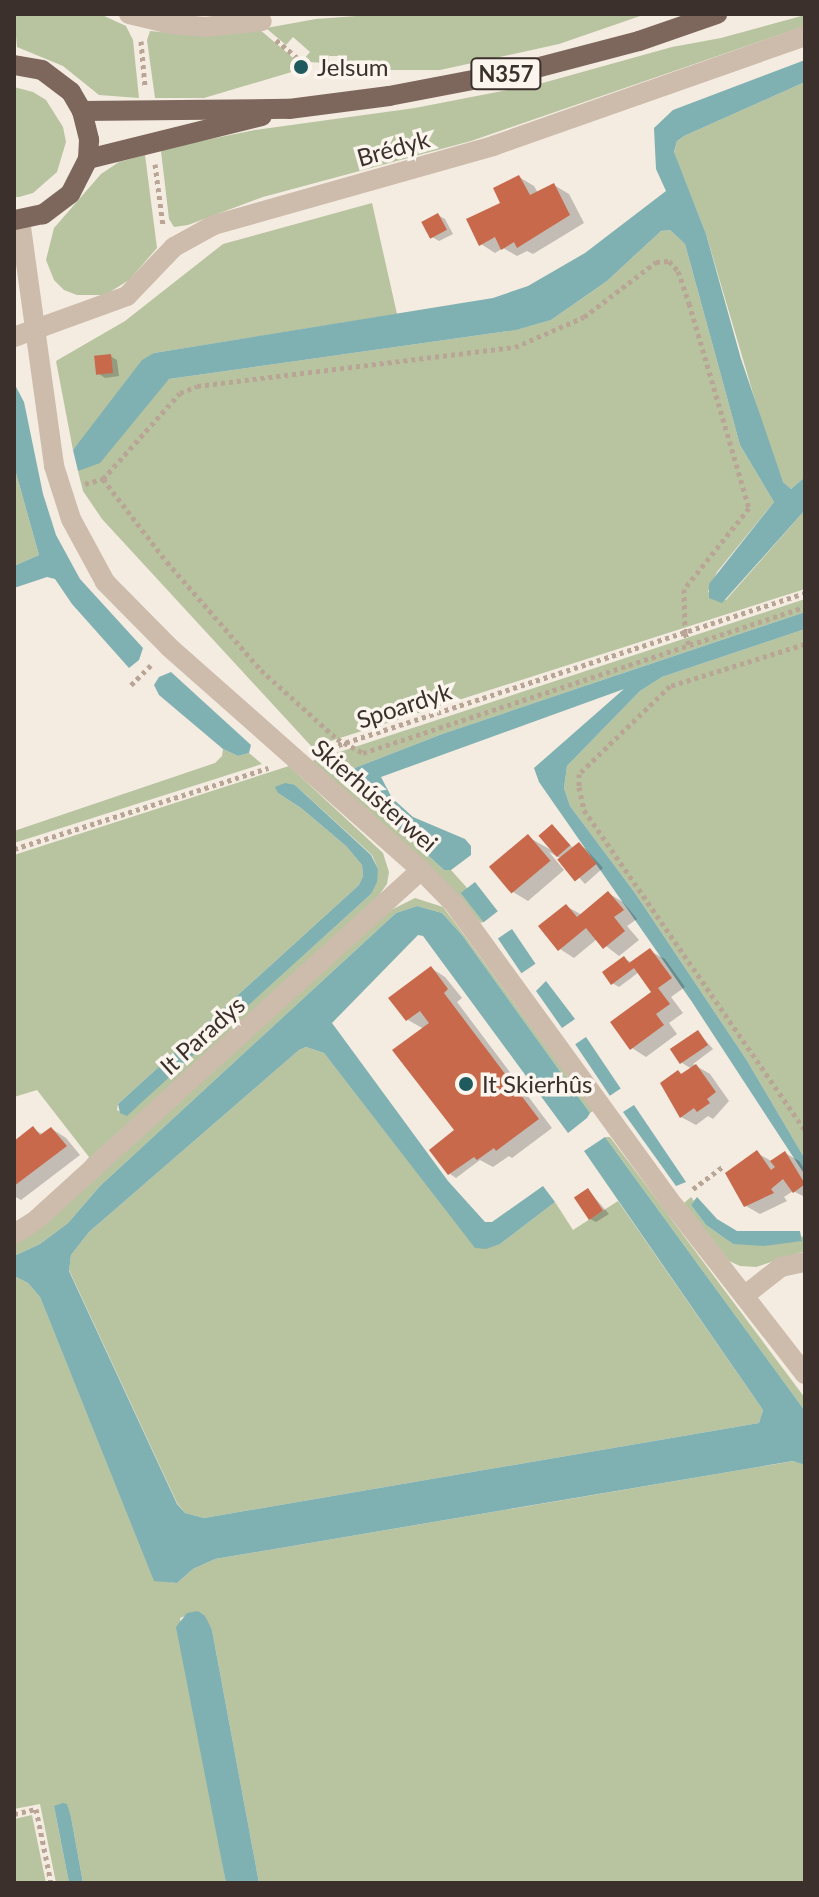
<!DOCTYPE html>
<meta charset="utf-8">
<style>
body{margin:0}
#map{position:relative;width:819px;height:1897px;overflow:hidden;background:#f4ebe1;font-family:Lato,sans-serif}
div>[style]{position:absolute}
.green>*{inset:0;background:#b8c4a0}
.water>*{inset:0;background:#7fb0b2;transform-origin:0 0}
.shadow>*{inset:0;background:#0003}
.building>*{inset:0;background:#c8694b;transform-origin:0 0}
.path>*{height:5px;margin-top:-2.5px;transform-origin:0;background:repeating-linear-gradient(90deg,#b9a596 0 4px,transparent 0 8px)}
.minor>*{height:20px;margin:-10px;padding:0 10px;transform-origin:10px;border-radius:10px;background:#cdbbac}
.major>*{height:20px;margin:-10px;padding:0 10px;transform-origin:10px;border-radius:10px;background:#7d675c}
.dots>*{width:22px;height:22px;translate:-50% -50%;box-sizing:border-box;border:4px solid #fbf5ee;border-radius:50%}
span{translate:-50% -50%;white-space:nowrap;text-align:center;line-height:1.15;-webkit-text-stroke:7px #fbf5ee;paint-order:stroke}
.shield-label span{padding:2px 6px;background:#fbf5ee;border:2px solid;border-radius:6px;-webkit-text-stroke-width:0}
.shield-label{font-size:22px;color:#3b302b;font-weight:700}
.poi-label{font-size:24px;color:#3b302b}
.left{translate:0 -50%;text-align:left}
.street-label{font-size:24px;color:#3b302b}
.frame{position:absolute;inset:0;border:16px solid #3b302b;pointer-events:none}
</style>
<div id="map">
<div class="green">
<div style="clip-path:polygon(14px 14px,100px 14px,126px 26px,133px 40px,139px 98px,99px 95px,63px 66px,17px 47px)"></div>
<div style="clip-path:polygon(384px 14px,646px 14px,559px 44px,440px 70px,347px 70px,342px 68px,342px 56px,329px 56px,329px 63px,307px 62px,303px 60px,310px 52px,293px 37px,286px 45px,266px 28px,316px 19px)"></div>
<div style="clip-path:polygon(805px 15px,805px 26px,471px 141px,263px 197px,188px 225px,174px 227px,169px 219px,161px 151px,171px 147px,255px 130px,415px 108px,539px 84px,672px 47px,721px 38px)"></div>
<div style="clip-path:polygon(259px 29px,305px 68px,204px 98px,155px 98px,147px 40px,150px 31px,185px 34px)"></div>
<div style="clip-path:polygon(805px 82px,805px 477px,791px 489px,783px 482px,768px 444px,706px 234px,674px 153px,677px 141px,684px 136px)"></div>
<div style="clip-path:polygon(14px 87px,33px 92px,46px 100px,63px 127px,66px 142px,57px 172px,33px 193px,19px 197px,14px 197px)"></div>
<div style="clip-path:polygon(145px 155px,157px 248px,129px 280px,105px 295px,77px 295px,64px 290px,54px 280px,46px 260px,54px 228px,101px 174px,119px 162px)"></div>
<div style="clip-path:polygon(372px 203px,397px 314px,154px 353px,73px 450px,56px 361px,125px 321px,223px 244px)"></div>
<div style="clip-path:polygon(670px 230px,685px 244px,740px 445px,774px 502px,717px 572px,708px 592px,726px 600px,805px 510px,805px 589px,312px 747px,102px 519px,83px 491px,78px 471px,169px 379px,515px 330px,551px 320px,607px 281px,661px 231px)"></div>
<div style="clip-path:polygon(14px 466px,39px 555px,14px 566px)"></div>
<div style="clip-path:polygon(805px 599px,805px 612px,442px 734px,347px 771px,351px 784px,444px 870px,451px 870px,468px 889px,462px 894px,485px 921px,481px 923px,424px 861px,312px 761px)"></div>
<div style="clip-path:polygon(805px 629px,805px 1159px,746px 1059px,635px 893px,570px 806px,564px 788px,567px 766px,640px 691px,662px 677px)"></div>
<div style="clip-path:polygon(223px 749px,238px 756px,249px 753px,262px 764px,14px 843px,14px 831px,215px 763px,222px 756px)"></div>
<div style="clip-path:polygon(evenodd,289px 766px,383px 853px,389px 872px,387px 884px,374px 902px,83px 1164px,89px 1157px,37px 1090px,14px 1097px,14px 855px,289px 766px,295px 785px,372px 855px,378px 869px,371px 894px,127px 1115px,117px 1110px,118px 1104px,359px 885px,363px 876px,362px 865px,346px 846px,301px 808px,278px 793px,295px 785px)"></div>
<div style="clip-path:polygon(415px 898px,443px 907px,453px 920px,593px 1111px,590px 1113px,462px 935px,442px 913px,417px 906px,396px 913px,100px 1186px,68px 1223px,40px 1244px,14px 1256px,14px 1241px,385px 913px)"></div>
<div style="clip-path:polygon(306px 1047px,324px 1053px,475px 1247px,500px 1244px,555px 1202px,573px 1230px,618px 1201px,763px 1410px,759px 1423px,204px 1518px,185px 1513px,177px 1503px,69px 1270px,71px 1255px,89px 1232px,299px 1050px)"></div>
<div style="clip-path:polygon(605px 1137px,610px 1137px,805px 1398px,805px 1411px)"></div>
<div style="clip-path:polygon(691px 1197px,694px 1201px,691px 1205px,706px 1225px,733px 1244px,802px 1241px,801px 1237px,805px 1236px,805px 1251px,756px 1267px,740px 1266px,729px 1261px,684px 1203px)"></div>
<div style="clip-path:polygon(14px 1276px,28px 1283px,40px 1297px,154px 1580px,177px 1583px,193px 1569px,215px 1559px,794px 1461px,805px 1465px,805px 1883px,259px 1883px,212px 1630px,198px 1611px,180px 1618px,226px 1883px,83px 1883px,71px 1817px,54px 1806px,69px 1883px,56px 1883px,40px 1804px,14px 1809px)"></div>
<div style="clip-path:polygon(32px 1815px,46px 1883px,14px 1883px,14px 1819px)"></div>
</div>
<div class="water">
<div style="clip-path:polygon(805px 60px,805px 82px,684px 136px,677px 141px,674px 152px,706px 234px,741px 359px,783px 482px,791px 489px,805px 477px,805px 510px,722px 603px,709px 598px,709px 584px,774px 502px,740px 445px,685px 244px,670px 230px,661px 231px,607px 281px,551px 320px,516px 330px,169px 379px,100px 463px,78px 471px,73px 450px,142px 360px,154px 353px,493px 298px,528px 286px,585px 253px,666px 191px,656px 169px,654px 128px,673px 110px)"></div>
<div style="clip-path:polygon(14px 383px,24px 402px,43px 494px,56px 535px,80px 579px,143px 648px,139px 660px,129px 668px,72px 604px,55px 579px,47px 577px,14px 588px,14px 566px,39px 555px,14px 466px)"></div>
<div style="clip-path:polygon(805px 612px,805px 629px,662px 677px,640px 691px,567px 766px,564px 788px,570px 806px,635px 893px,746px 1059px,805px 1159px,805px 1175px,692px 1002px,539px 782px,534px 768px,624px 689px,381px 777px,392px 798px,413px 817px,465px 839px,471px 846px,471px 855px,451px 870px,444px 870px,351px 784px,347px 771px,442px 734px)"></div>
<div style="clip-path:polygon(171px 672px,251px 745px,249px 753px,238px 756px,223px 749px,159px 695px,154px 685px,159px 677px)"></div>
<div style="clip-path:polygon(285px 783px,295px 785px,371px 855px,378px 869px,377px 882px,371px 894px,142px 1102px,127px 1116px,120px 1113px,118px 1104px,359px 885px,363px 876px,362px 865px,346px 846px,301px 808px,278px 793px,275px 787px)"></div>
<div style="left:475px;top:882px;width:37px;height:18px;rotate:52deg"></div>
<div style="clip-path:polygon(417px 906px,442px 913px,462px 935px,590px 1113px,587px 1118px,568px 1133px,423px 936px,418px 935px,332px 1023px,448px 1181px,485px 1222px,492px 1222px,543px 1186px,555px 1202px,500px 1244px,486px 1249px,475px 1248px,324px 1053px,306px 1047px,299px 1050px,89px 1232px,71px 1255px,69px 1271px,177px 1504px,185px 1513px,204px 1518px,759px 1423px,763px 1410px,584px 1151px,605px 1137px,805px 1411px,805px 1465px,793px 1461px,215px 1559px,193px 1569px,177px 1583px,154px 1581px,40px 1297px,28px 1283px,14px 1276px,14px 1256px,40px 1244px,68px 1223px,100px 1186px,396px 913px)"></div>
<div style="left:512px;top:929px;width:42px;height:17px;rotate:56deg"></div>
<div style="clip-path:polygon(546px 981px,575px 1019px,562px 1028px,536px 991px)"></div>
<div style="left:586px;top:1037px;width:62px;height:13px;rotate:56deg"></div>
<div style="clip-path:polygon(634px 1105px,686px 1182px,676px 1186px,623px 1112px)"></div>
<div style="clip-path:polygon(697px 1197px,717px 1219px,737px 1231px,800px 1231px,802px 1241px,764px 1246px,733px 1244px,706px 1225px,691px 1205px)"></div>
<div style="clip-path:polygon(198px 1611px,205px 1616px,212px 1630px,259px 1883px,226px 1883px,176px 1627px,187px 1613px)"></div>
<div style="clip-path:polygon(63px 1803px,67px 1804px,71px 1817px,83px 1883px,69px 1883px,54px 1806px)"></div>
</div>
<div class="shadow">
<div style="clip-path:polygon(519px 177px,534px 186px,538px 193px,554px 185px,569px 194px,584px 223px,533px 254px,527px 251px,517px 256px,503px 248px,495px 253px,481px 244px)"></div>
<div style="clip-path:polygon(438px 215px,445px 219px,453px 234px,439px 241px,432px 237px)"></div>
<div style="clip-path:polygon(110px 356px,117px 360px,119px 376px,105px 378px,99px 374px)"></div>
<div style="clip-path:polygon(552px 826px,574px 849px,579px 845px,586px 849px,603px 868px,585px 884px,562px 859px,549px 852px,564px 870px,528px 901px,513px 892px,528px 837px,551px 850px)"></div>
<div style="clip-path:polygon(608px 893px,623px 902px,637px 919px,627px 926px,639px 940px,619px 956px,597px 939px,574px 958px,560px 949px,566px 906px,582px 915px)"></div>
<div style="clip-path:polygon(650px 951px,665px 959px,685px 987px,671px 997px,683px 1013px,669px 1023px,677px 1034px,646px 1057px,632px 1048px,654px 992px,639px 972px,619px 987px,612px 983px,625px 959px,633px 963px)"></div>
<div style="clip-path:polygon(431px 968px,445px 977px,462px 998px,457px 1002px,552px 1128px,512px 1158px,509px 1156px,493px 1167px,480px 1160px,456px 1178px,450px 1174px,463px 1139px,424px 1029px,408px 1020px)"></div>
<div style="clip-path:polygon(698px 1032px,713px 1049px,693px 1064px,710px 1074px,729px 1101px,713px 1119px,708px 1116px,696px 1125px,681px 1117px,678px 1072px,683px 1075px,692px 1069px,682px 1063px)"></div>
<div style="clip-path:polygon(33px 1129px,44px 1135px,52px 1129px,66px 1138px,80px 1155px,21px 1200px,14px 1196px,14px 1143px)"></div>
<div style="clip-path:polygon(757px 1153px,773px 1162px,785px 1153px,799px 1161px,805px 1170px,805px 1197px,793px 1191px,784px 1197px,787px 1201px,760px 1214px,746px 1206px)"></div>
<div style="clip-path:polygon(588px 1190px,609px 1214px,596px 1222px,590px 1219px)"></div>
</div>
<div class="building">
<div style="clip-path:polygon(519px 175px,530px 195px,554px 183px,570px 215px,517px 248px,514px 242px,501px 250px,495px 237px,479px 246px,466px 219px,500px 203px,493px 188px)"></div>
<div style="left:438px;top:213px;width:19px;height:19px;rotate:62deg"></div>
<div style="left:111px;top:354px;width:19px;height:17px;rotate:84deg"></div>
<div style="left:552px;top:824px;width:28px;height:18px;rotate:49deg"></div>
<div style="left:528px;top:834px;width:35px;height:51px;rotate:50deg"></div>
<div style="left:579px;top:842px;width:28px;height:28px;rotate:51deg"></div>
<div style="clip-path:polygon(608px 891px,624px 910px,614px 917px,625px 931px,603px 949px,586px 928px,558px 951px,538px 926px,566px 904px,577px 917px)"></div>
<div style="clip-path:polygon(650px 948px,672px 978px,658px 988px,670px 1004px,656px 1014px,664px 1025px,630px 1050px,610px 1022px,651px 992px,634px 968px,611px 985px,602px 972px,624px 956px,629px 963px)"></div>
<div style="clip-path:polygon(431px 966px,448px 989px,444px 993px,539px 1119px,496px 1151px,494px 1148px,477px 1160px,474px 1157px,448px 1175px,429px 1150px,454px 1130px,392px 1050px,429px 1023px,420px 1011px,406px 1021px,388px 998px)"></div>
<div style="left:698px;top:1030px;width:18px;height:34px;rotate:56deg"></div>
<div style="clip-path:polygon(696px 1064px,716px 1092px,707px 1099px,710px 1103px,697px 1112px,694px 1108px,680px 1118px,660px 1083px,678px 1070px,681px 1074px)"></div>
<div style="clip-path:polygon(33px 1126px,40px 1135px,51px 1127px,67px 1146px,14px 1186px,14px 1141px)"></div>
<div style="clip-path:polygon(757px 1150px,771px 1170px,775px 1167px,770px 1161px,785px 1151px,805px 1184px,793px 1193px,783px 1179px,771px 1189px,774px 1193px,744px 1207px,725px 1173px)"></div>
<div style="left:588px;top:1188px;width:27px;height:17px;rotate:56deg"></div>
</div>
<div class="path">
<div style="left:276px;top:40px;width:40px;rotate:40deg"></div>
<div style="left:141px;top:41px;width:46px;rotate:85deg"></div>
<div style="left:155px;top:164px;width:63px;rotate:82.6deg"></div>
<div style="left:103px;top:479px;width:105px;rotate:52.4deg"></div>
<div style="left:167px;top:562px;width:143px;rotate:49deg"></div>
<div style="left:261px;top:670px;width:103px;rotate:42.2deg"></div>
<div style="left:337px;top:739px;width:30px;rotate:28deg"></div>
<div style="left:363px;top:753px;width:465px;rotate:-18.3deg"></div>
<div style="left:85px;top:484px;width:19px;rotate:-16deg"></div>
<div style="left:103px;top:479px;width:115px;rotate:-48.2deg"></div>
<div style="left:180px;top:393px;width:18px;rotate:-22deg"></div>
<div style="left:197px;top:386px;width:320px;rotate:-7deg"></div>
<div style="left:515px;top:347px;width:75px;rotate:-23.5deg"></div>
<div style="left:584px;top:317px;width:91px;rotate:-37.4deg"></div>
<div style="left:656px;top:262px;width:13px;rotate:-4deg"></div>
<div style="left:669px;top:261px;width:13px;rotate:48deg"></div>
<div style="left:678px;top:271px;width:34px;rotate:71deg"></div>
<div style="left:689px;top:303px;width:214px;rotate:73.7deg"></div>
<div style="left:749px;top:508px;width:104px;rotate:128.7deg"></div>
<div style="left:684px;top:589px;width:44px;rotate:88.7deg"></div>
<div style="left:685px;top:633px;width:13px;rotate:72deg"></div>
<div style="left:805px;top:644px;width:141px;rotate:162.7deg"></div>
<div style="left:670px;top:686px;width:127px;rotate:136deg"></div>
<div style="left:579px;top:774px;width:13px;rotate:90deg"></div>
<div style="left:579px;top:787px;width:24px;rotate:78deg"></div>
<div style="left:584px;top:810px;width:389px;rotate:55.4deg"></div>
<div style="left:131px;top:685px;width:28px;rotate:-45deg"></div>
<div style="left:323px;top:750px;width:507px;rotate:-18.04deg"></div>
<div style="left:14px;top:849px;width:267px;rotate:-17.7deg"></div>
<div style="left:693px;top:1189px;width:39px;rotate:-37deg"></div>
<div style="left:14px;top:1814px;width:23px;rotate:-13deg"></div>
<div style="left:36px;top:1809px;width:76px;rotate:78.5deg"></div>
</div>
<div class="minor">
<div style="left:129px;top:14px;width:43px;rotate:13.4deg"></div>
<div style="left:171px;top:24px;width:34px;rotate:5deg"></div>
<div style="left:205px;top:27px;width:57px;rotate:-6deg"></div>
<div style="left:20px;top:220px;width:248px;rotate:82.1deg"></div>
<div style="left:54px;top:466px;width:56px;rotate:72.2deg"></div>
<div style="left:71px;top:519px;width:72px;rotate:61.6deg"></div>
<div style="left:105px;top:582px;width:91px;rotate:45.4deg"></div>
<div style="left:169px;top:647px;width:337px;rotate:41.5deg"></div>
<div style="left:421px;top:870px;width:49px;rotate:45.8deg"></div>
<div style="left:455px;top:905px;width:372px;rotate:54deg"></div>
<div style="left:674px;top:1206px;width:213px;rotate:52.1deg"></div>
<div style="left:14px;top:337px;width:120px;rotate:-19.9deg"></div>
<div style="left:127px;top:296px;width:68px;rotate:-46.2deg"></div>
<div style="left:174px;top:247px;width:46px;rotate:-28.8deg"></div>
<div style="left:214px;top:225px;width:290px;rotate:-15.8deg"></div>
<div style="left:493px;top:146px;width:331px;rotate:-19.4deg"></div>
<div style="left:14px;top:1234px;width:26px;rotate:-32deg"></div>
<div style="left:36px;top:1220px;width:520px;rotate:-42.27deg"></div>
<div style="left:744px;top:1296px;width:47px;rotate:-38.1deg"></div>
<div style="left:781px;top:1267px;width:25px;rotate:-12deg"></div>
</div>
<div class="major">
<div style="left:14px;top:65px;width:28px;rotate:10deg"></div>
<div style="left:42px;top:70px;width:36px;rotate:37deg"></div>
<div style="left:71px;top:92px;width:22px;rotate:60deg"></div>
<div style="left:82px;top:111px;width:30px;rotate:76deg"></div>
<div style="left:89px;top:140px;width:19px;rotate:93deg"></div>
<div style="left:88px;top:159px;width:39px;rotate:117deg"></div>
<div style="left:70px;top:194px;width:34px;rotate:143deg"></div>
<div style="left:43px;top:214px;width:30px;rotate:168deg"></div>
<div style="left:82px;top:111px;width:207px;rotate:-0.6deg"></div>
<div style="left:289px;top:109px;width:101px;rotate:-7.4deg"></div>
<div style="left:389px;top:96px;width:150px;rotate:-10.8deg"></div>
<div style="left:536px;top:68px;width:106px;rotate:-14.7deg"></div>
<div style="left:639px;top:41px;width:83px;rotate:-19.1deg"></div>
<div style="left:88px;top:159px;width:179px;rotate:-13.9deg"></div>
</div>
<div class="dots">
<div style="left:301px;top:67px;background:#1f5a5e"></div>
<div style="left:466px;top:1084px;background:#1f5a5e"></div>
</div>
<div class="shield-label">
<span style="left:506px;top:74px">N357</span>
</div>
<div class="poi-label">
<span class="left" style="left:317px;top:67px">Jelsum</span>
<span class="left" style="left:482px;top:1084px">It Skierhûs</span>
</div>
<div class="street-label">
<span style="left:393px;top:148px;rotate:-16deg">Brédyk</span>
<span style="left:404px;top:705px;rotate:-18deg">Spoardyk</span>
<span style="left:375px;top:795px;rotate:41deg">Skierhústerwei</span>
<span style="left:202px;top:1035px;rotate:-42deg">It Paradys</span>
</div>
<div class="frame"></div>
</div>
